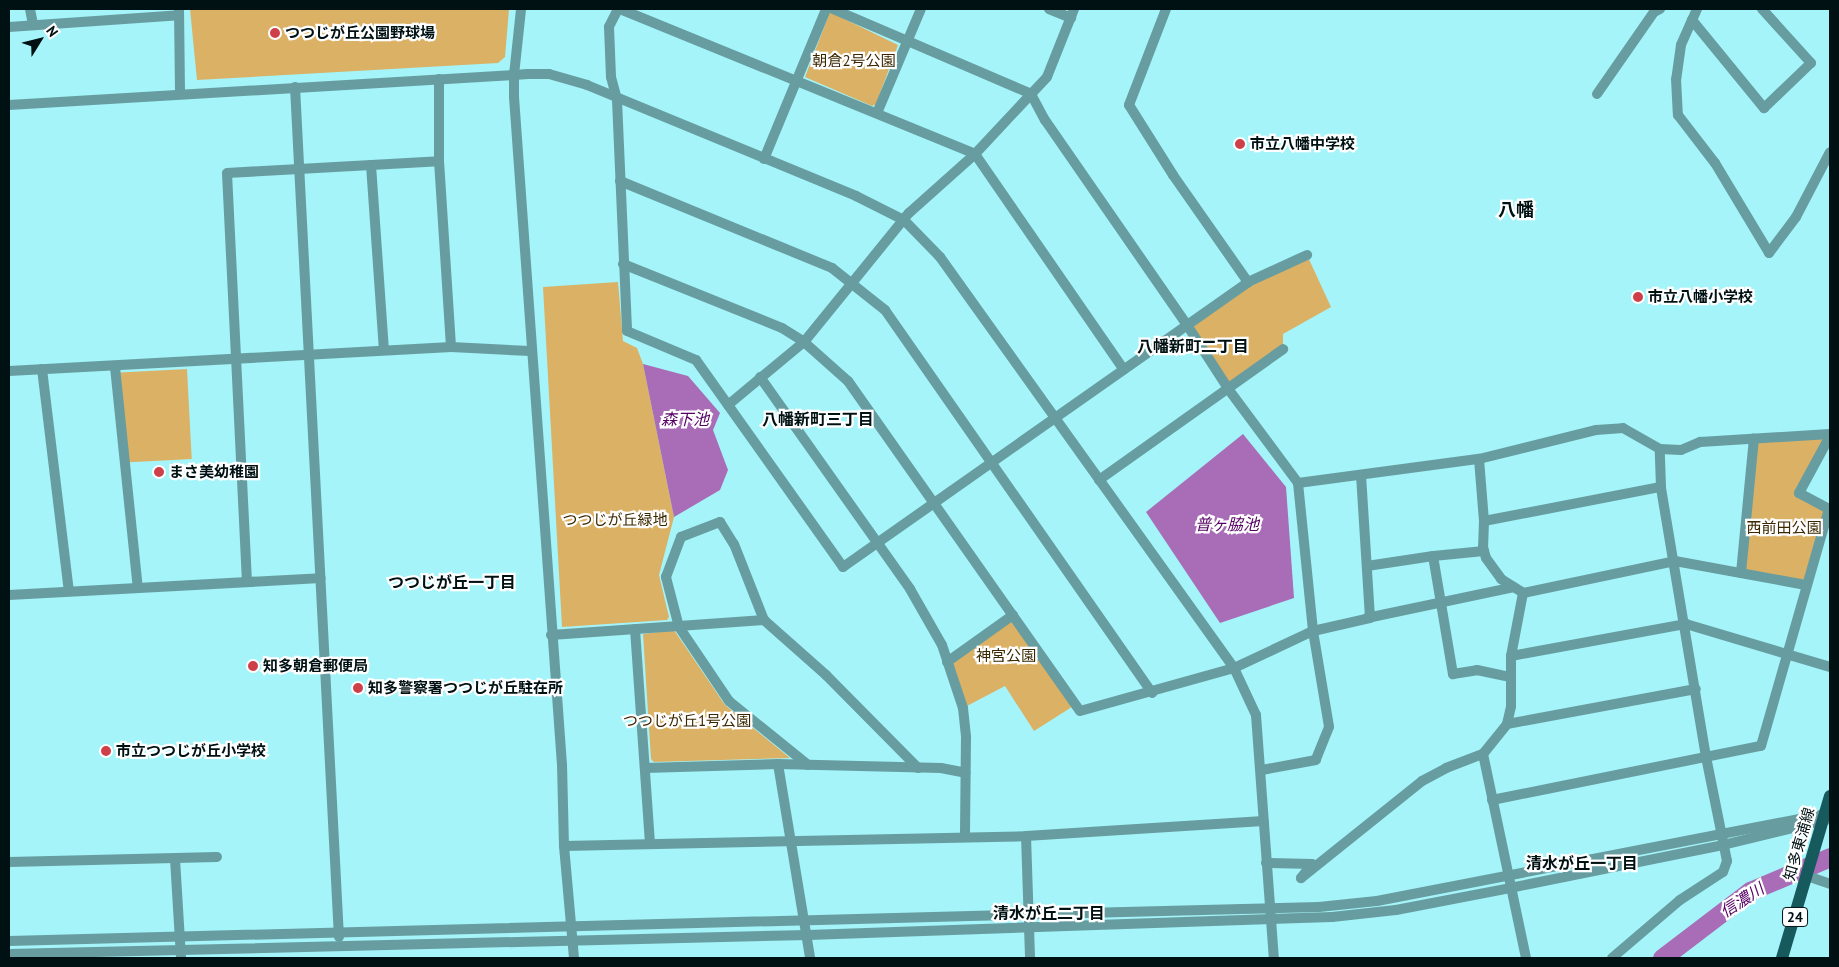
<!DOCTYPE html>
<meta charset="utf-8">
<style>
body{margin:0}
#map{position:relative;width:1839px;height:967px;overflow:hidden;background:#a4f4f9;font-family:"PT Sans","Noto Sans JP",sans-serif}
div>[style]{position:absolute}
.green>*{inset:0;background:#dbb165;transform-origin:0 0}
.water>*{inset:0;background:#a96cb6}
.river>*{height:19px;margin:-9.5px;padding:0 9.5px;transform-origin:9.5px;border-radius:9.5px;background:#a96cb6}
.minor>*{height:10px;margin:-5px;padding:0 5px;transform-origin:5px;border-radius:5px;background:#679da0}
.major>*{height:12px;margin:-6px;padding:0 6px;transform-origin:6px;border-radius:6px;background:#175a5e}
.dots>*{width:14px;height:14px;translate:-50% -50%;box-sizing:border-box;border:2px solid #fff;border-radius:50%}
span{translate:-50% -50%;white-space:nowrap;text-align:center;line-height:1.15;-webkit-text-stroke:4.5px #fff;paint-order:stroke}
.shield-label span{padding:1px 4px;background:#fff;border:1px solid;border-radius:4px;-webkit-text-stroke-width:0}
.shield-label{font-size:14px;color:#001113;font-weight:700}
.poi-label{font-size:15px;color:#001113;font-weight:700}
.left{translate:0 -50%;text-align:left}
.park-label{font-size:15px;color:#3b2700}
.street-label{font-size:15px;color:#001113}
.neighbourhood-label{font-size:16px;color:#001113;font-weight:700}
.water-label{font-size:16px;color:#560064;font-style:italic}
.quarter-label{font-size:18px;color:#001113;font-weight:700}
.frame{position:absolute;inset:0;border:10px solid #001113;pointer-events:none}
.north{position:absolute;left:15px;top:15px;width:50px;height:50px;-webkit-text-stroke:4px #fff;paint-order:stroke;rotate:54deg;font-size:14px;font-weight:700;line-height:20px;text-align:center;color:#001113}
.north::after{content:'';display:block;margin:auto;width:18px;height:22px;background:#001113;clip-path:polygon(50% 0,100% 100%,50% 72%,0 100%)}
</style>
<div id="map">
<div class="green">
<div style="clip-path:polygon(190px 9px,509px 9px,505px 57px,498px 63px,197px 80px)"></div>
<div style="clip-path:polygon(830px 12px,898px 45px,876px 104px,872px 106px,805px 77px)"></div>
<div style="clip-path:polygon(1307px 255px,1331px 307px,1283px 334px,1283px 349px,1229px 390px,1187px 325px,1248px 282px)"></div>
<div style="clip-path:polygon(618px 282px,623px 341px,637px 348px,643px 364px,674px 517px,659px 575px,669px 617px,667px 620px,562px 627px,543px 287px)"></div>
<div style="left:187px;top:369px;width:90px;height:67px;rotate:87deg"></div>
<div style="clip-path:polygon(1830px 434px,1799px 493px,1829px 509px,1806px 585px,1741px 573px,1754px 439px)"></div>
<div style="clip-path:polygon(1013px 615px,1075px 705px,1034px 731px,1005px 686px,963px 708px,947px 662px)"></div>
<div style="clip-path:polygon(674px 630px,725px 705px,790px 758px,654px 762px,651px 759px,643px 634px)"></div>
</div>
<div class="water">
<div style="clip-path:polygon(643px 364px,688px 376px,720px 413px,713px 430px,728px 470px,720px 490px,674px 517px)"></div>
<div style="clip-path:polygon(1243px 434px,1286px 487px,1294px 598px,1220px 623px,1146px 512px)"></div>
</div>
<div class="river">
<div style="left:1662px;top:958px;width:111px;rotate:-37.3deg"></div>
<div style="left:1750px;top:891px;width:87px;rotate:-23deg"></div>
</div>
<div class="minor">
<div style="left:30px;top:9px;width:16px;rotate:79deg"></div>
<div style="left:179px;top:9px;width:85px;rotate:89.3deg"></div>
<div style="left:618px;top:9px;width:20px;rotate:117deg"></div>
<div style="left:609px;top:27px;width:50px;rotate:87.7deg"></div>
<div style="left:611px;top:77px;width:24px;rotate:75deg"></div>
<div style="left:617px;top:100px;width:231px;rotate:87.5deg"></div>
<div style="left:627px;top:331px;width:75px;rotate:22.8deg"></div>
<div style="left:696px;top:360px;width:254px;rotate:54.6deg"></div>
<div style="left:843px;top:567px;width:495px;rotate:-35.1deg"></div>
<div style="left:1248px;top:282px;width:65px;rotate:-24.6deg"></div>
<div style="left:620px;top:9px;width:383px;rotate:22.2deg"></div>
<div style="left:975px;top:154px;width:262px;rotate:55.4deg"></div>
<div style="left:833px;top:9px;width:215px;rotate:23.2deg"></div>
<div style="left:1031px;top:94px;width:30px;rotate:62deg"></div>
<div style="left:1045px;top:120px;width:249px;rotate:55.3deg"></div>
<div style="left:1187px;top:325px;width:77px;rotate:57.1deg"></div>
<div style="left:1229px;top:390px;width:116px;rotate:53.4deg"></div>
<div style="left:1298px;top:483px;width:149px;rotate:84.2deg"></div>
<div style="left:1313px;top:631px;width:97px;rotate:80.5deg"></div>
<div style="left:1329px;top:727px;width:35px;rotate:112deg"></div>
<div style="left:1316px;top:760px;width:55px;rotate:169.5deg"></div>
<div style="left:1049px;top:9px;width:24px;rotate:22deg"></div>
<div style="left:1166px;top:9px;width:103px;rotate:111.1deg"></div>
<div style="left:1129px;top:105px;width:83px;rotate:57.8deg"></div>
<div style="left:1173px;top:175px;width:131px;rotate:55deg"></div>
<div style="left:1697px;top:9px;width:12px;rotate:114deg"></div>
<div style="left:1692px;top:20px;width:114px;rotate:50.7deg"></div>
<div style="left:1764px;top:108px;width:65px;rotate:-43.8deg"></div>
<div style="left:1811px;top:63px;width:73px;rotate:-132.2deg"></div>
<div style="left:1692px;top:20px;width:27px;rotate:114deg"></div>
<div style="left:1681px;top:45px;width:34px;rotate:98deg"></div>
<div style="left:1676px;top:79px;width:36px;rotate:87deg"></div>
<div style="left:1678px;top:115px;width:61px;rotate:52.4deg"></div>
<div style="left:1715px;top:163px;width:105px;rotate:59deg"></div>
<div style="left:1769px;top:253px;width:45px;rotate:-53.1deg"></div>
<div style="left:1796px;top:217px;width:73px;rotate:-62.4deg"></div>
<div style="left:9px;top:27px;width:170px;rotate:-4deg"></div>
<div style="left:439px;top:79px;width:82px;rotate:90deg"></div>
<div style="left:439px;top:161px;width:186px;rotate:86.3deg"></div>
<div style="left:295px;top:87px;width:851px;rotate:87.04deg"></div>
<div style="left:1597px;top:94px;width:100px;rotate:-55.2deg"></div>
<div style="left:1654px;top:12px;width:7px;rotate:-27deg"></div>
<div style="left:9px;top:105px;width:506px;rotate:-3.4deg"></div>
<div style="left:514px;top:75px;width:66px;rotate:-83.9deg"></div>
<div style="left:877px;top:113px;width:113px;rotate:-67.1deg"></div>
<div style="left:764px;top:159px;width:162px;rotate:-67.5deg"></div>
<div style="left:371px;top:165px;width:185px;rotate:86deg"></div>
<div style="left:620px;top:181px;width:229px;rotate:22.3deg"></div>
<div style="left:832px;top:268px;width:68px;rotate:38.4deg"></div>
<div style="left:885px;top:310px;width:467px;rotate:55.1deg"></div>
<div style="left:623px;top:264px;width:171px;rotate:21.9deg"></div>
<div style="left:782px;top:328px;width:26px;rotate:32deg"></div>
<div style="left:804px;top:342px;width:59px;rotate:41.6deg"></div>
<div style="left:848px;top:381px;width:403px;rotate:54.9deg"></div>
<div style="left:1080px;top:711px;width:160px;rotate:-15.6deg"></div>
<div style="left:1234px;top:668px;width:87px;rotate:-25.1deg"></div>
<div style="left:1313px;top:631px;width:58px;rotate:-12.8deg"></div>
<div style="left:1370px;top:618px;width:142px;rotate:-93.6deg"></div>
<div style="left:115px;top:367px;width:222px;rotate:84.1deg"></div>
<div style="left:42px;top:369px;width:224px;rotate:83.1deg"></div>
<div style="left:9px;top:371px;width:443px;rotate:-3.1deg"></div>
<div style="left:451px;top:347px;width:79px;rotate:2.9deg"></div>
<div style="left:760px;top:377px;width:260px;rotate:54.7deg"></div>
<div style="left:910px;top:589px;width:64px;rotate:60.3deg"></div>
<div style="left:942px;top:645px;width:66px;rotate:71.6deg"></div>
<div style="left:963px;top:708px;width:29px;rotate:84deg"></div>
<div style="left:966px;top:737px;width:100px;rotate:90.6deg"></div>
<div style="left:728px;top:405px;width:99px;rotate:-39.7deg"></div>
<div style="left:804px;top:342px;width:166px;rotate:-50.9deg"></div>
<div style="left:909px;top:213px;width:89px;rotate:-41.8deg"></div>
<div style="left:975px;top:154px;width:105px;rotate:-46.9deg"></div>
<div style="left:1047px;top:77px;width:73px;rotate:-68.3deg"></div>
<div style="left:1479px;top:459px;width:62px;rotate:85.4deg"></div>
<div style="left:1484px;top:521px;width:26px;rotate:92deg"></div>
<div style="left:1483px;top:547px;width:11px;rotate:75deg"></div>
<div style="left:1486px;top:558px;width:26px;rotate:54deg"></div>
<div style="left:1501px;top:579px;width:26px;rotate:32deg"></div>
<div style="left:1523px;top:593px;width:155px;rotate:-11.9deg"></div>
<div style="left:1675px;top:561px;width:133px;rotate:10.4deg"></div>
<div style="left:1099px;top:480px;width:226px;rotate:-35.4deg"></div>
<div style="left:1298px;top:483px;width:183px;rotate:-7.6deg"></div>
<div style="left:1479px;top:459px;width:121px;rotate:-13.9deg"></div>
<div style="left:1596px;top:430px;width:27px;rotate:-4deg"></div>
<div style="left:1623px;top:428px;width:43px;rotate:29.6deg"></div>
<div style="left:1660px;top:449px;width:21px;rotate:3deg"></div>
<div style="left:1681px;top:450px;width:21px;rotate:-23deg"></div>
<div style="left:1700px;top:442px;width:130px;rotate:-3.5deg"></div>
<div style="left:1484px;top:521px;width:180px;rotate:-10.9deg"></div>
<div style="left:1484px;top:551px;width:51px;rotate:174.4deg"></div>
<div style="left:1433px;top:556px;width:120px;rotate:80.4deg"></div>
<div style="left:1453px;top:674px;width:24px;rotate:-9deg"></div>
<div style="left:1477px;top:670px;width:33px;rotate:12deg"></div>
<div style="left:1367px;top:566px;width:67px;rotate:-8.6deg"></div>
<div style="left:1741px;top:573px;width:135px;rotate:-84.5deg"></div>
<div style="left:247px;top:582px;width:409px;rotate:-92.8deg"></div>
<div style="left:227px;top:173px;width:212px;rotate:-3.2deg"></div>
<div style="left:9px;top:595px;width:312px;rotate:-3.1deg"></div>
<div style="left:1367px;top:618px;width:150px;rotate:-11.9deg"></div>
<div style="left:635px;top:629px;width:214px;rotate:86deg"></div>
<div style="left:551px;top:635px;width:214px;rotate:-4deg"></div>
<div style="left:1511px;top:656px;width:178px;rotate:-10.4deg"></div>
<div style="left:1686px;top:624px;width:150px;rotate:16.6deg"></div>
<div style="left:947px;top:662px;width:81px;rotate:-35.5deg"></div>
<div style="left:1507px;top:724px;width:192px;rotate:-10.5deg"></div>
<div style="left:1483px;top:754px;width:208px;rotate:78.1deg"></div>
<div style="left:778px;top:764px;width:197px;rotate:80.6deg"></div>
<div style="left:808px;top:765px;width:102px;rotate:-141deg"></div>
<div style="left:729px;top:701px;width:89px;rotate:-124deg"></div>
<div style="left:679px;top:627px;width:52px;rotate:-104.6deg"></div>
<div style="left:666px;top:577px;width:43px;rotate:-69.4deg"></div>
<div style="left:681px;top:537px;width:42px;rotate:-21deg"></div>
<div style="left:720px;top:522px;width:26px;rotate:58deg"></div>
<div style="left:734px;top:544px;width:82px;rotate:68.5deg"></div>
<div style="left:764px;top:620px;width:83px;rotate:41.6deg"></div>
<div style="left:826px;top:675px;width:131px;rotate:45.3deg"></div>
<div style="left:645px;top:768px;width:133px;rotate:-1.7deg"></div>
<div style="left:778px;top:764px;width:163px;rotate:1.4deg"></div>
<div style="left:941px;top:768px;width:25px;rotate:11deg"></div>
<div style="left:1492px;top:800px;width:274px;rotate:-11.4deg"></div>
<div style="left:1761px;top:746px;width:247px;rotate:-74deg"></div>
<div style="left:1829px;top:509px;width:34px;rotate:-152deg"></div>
<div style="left:1799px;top:493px;width:65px;rotate:-61.5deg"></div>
<div style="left:1026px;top:836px;width:122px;rotate:88.1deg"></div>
<div style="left:564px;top:846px;width:462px;rotate:-1.2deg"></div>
<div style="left:1026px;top:836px;width:238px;rotate:-3.6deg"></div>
<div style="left:175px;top:859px;width:99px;rotate:86.5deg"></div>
<div style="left:9px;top:862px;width:208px;rotate:-1.4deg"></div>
<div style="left:1266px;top:863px;width:46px;rotate:1.2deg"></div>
<div style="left:1312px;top:864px;width:18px;rotate:128deg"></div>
<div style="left:1301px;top:878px;width:155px;rotate:-38.7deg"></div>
<div style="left:1422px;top:781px;width:27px;rotate:-28deg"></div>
<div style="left:1446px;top:768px;width:40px;rotate:-21deg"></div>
<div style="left:1483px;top:754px;width:38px;rotate:-51deg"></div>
<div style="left:1507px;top:724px;width:18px;rotate:-77deg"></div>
<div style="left:1511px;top:706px;width:50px;rotate:-90deg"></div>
<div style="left:1511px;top:656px;width:64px;rotate:-79.2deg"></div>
<div style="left:1807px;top:876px;width:24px;rotate:19deg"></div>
<div style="left:9px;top:941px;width:1310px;rotate:-1.49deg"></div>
<div style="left:1319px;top:907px;width:58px;rotate:-5.9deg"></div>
<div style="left:1377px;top:901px;width:461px;rotate:-11deg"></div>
<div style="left:9px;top:954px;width:799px;rotate:-1.36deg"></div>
<div style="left:808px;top:935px;width:524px;rotate:-1.97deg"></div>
<div style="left:1332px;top:917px;width:64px;rotate:-6.2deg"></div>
<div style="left:1396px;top:910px;width:116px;rotate:-10.9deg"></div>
<div style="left:1510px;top:888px;width:217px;rotate:-11.4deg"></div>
<div style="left:1723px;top:845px;width:110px;rotate:-13.7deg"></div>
<div style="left:574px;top:958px;width:112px;rotate:-95.1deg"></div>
<div style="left:564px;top:846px;width:81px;rotate:-91.4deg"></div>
<div style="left:562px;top:765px;width:670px;rotate:-94.11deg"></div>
<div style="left:514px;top:97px;width:22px;rotate:-90deg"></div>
<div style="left:514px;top:75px;width:14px;rotate:-4deg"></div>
<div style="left:528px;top:74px;width:21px"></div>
<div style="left:549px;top:74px;width:40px;rotate:16deg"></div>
<div style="left:587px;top:85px;width:291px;rotate:22.4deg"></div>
<div style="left:856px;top:196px;width:54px;rotate:26.6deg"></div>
<div style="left:904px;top:220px;width:52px;rotate:45.8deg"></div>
<div style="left:940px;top:257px;width:505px;rotate:54.42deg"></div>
<div style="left:1234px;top:668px;width:52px;rotate:64.9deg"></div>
<div style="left:1256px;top:715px;width:244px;rotate:85.8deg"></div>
<div style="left:1612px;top:958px;width:89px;rotate:-40.5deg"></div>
<div style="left:1680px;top:900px;width:51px;rotate:-33.1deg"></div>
<div style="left:1723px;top:872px;width:12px;rotate:-70deg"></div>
<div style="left:1727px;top:861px;width:106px;rotate:-101.4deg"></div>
<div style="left:1706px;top:757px;width:274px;rotate:-99.5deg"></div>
<div style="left:1661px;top:487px;width:38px;rotate:-92deg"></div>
</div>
<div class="major">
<div style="left:1782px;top:958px;width:169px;rotate:-73.5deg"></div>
</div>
<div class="dots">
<div style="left:275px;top:33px;background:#cf3f49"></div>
<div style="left:1240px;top:144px;background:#cf3f49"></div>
<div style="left:1638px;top:297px;background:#cf3f49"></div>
<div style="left:159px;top:472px;background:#cf3f49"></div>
<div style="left:253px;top:666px;background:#cf3f49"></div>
<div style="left:358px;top:688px;background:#cf3f49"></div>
<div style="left:106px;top:751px;background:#cf3f49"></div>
</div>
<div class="shield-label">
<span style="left:1795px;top:917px">24</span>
</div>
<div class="poi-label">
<span class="left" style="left:285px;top:33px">つつじが丘公園野球場</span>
<span class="left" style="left:1250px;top:144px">市立八幡中学校</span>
<span class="left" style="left:1648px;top:297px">市立八幡小学校</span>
<span class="left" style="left:169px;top:472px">まさ美幼稚園</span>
<span class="left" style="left:263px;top:666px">知多朝倉郵便局</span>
<span class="left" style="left:368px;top:688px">知多警察署つつじが丘駐在所</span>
<span class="left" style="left:116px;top:751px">市立つつじが丘小学校</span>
</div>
<div class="park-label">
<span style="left:854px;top:61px">朝倉2号公園</span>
<span style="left:615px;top:520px">つつじが丘緑地</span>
<span style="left:1784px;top:528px">西前田公園</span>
<span style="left:1006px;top:656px">神宮公園</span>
<span style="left:687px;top:721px">つつじが丘1号公園</span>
</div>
<div class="street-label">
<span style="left:1799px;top:844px;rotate:-74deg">知多東浦線</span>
</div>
<div class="neighbourhood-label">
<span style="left:1193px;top:346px">八幡新町二丁目</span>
<span style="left:818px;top:419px">八幡新町三丁目</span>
<span style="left:452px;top:582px">つつじが丘一丁目</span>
<span style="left:1582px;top:863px">清水が丘一丁目</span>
<span style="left:1049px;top:913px">清水が丘二丁目</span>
</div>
<div class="water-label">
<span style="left:685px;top:419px">森下池</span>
<span style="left:1227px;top:524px">普ヶ脇池</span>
<span style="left:1742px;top:900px;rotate:-33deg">信濃川</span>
</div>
<div class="quarter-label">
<span style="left:1516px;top:210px">八幡</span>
</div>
<div class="frame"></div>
<div class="north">N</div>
</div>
